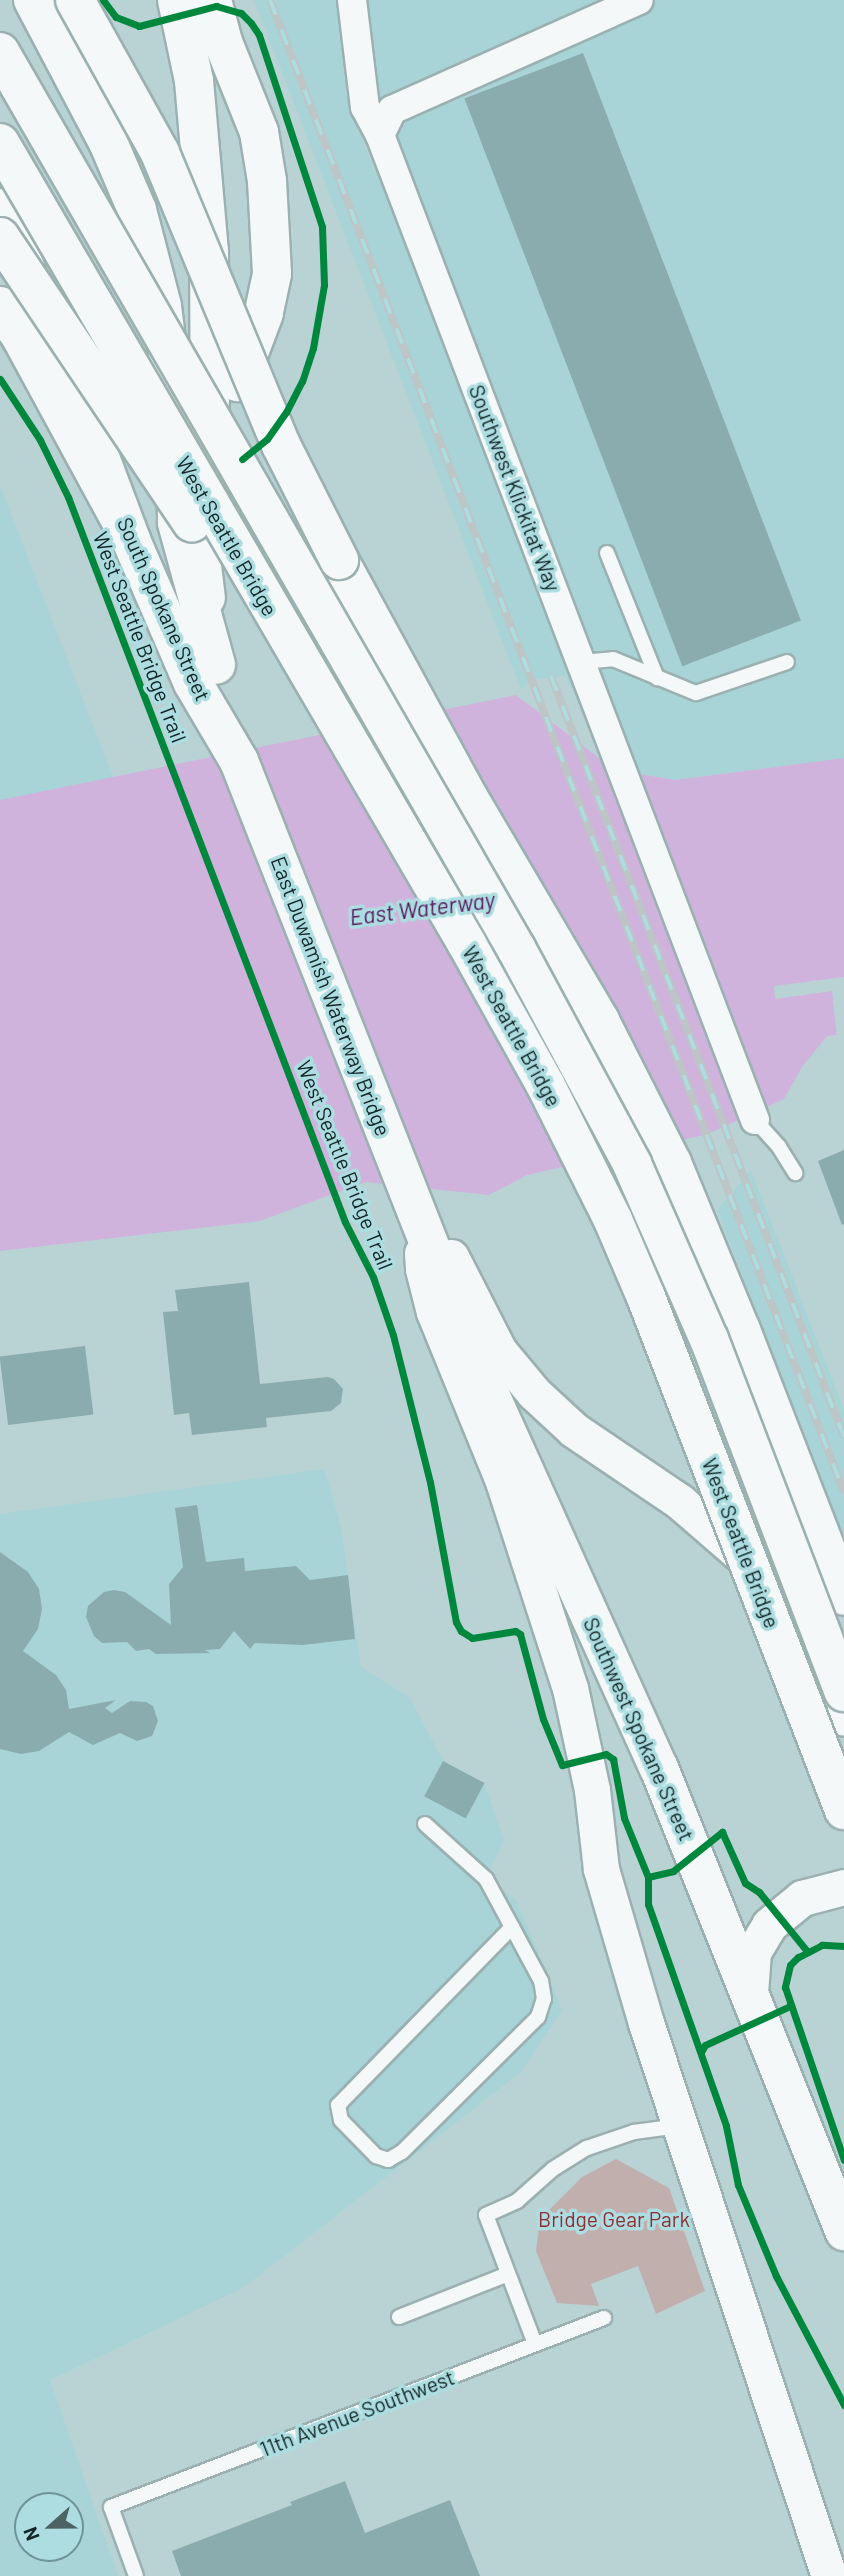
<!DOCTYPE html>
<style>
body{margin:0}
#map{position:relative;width:844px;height:2576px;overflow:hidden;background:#b9d3d5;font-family:Barlow,sans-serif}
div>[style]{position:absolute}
.built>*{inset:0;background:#a8d4d7}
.green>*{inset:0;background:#c1afae}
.water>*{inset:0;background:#cfb3dd}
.pier>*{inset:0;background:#b9d3d5}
.building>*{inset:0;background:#8bacae;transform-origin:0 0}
.roads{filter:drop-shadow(2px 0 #9bb0b1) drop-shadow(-2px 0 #9bb0b1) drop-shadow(0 2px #9bb0b1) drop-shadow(0 -2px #9bb0b1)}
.service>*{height:14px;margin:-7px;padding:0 7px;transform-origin:7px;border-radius:7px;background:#f4f8f9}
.minor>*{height:28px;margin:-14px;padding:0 14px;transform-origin:14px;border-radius:14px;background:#f4f8f9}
.tertiary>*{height:35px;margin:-17.5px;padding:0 17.5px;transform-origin:17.5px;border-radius:17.5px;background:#f4f8f9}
.secondary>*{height:38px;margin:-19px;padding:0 19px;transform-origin:19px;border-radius:19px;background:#f4f8f9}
.motorway>*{height:38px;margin:-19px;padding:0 19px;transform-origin:19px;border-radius:19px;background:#f4f8f9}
.rail>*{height:8px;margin-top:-4px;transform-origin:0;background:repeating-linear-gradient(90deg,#addde1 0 16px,#bdc5c6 0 32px);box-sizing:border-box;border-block:2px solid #bdc5c6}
.bridges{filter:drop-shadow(2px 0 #9bb0b1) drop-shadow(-2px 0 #9bb0b1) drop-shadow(0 2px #9bb0b1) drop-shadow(0 -2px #9bb0b1)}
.motorway-bridge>*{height:38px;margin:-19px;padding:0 19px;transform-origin:19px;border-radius:19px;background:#f4f8f9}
.cycleway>*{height:7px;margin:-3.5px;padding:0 3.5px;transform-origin:3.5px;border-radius:3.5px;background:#00873e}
span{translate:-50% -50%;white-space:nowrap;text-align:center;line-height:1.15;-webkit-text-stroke:7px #addde1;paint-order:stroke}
.street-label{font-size:21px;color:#112526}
.park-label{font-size:21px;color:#8d2e32}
.water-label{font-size:23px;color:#561a5f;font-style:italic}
.north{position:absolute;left:14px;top:2492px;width:70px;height:70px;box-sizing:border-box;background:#addde1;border:2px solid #6f9396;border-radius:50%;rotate:249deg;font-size:19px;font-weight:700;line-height:28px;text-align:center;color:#112526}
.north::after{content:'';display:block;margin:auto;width:24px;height:32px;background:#4c6263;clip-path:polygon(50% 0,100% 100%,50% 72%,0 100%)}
</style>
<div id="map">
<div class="built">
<div style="clip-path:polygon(254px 0,346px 0,349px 106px,377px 177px,366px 0,844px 0,844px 758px,675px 780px,615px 770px,603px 760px,566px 676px,532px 680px,521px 690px)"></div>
<div style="clip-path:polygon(0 486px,114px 779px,3px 802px,0 800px)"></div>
<div style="clip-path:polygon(751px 1170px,844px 1410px,844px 1539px,717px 1210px)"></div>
<div style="clip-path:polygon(evenodd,324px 1469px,341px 1526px,361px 1667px,410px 1698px,443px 1761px,484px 1783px,504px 1840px,486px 1879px,516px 1900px,562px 2010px,521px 2072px,243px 2288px,50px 2380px,118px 2576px,0 2576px,0 1514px,324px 1469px,28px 2506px,70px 2506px,70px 2548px,28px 2548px,28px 2506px)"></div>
</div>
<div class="green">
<div style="clip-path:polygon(616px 2159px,669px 2188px,705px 2291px,656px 2314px,638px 2266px,591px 2284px,599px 2306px,557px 2303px,536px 2251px,540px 2219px,582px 2177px)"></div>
</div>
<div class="water">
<div style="clip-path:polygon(516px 695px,615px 770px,675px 780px,844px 758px,844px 1034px,827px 1036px,802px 1067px,784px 1099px,708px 1134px,527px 1175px,489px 1195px,365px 1182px,260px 1221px,0 1251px,0 800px)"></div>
</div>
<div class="pier">
<div style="clip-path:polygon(844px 977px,844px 1037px,837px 1038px,832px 991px,775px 999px,774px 986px)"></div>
</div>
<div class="building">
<div style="left:583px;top:53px;width:608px;height:127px;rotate:69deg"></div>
<div style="clip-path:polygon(844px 1150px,844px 1224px,842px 1225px,818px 1161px)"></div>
<div style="clip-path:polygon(249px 1282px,260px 1384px,328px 1377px,334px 1379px,343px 1389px,341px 1403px,331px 1411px,266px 1418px,267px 1427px,192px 1435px,189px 1413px,174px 1415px,163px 1312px,178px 1311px,175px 1290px)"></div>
<div style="left:85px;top:1346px;width:69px;height:86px;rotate:83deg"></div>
<div style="clip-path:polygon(197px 1505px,206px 1562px,244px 1558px,245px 1571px,296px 1566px,310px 1580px,348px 1575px,355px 1639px,303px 1645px,255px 1643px,250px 1649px,234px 1631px,220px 1649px,205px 1650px,210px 1653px,156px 1654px,149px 1649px,136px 1651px,127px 1642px,102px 1643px,94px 1636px,86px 1617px,88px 1606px,104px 1592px,114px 1590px,125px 1592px,171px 1625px,169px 1584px,183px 1567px,175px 1508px)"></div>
<div style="clip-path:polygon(0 1552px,28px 1572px,39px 1589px,42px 1609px,38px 1629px,23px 1651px,56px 1675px,66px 1690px,69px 1709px,116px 1700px,105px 1708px,112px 1713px,130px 1701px,146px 1702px,153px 1706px,158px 1721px,152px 1736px,137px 1741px,120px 1733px,93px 1745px,69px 1732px,39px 1751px,21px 1754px,0 1749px)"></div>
<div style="left:443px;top:1761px;width:47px;height:40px;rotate:28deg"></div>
<div style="clip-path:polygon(345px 2481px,365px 2533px,450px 2500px,480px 2576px,181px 2576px,172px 2551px,292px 2505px,290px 2502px)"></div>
</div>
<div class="roads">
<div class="service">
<div style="left:607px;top:553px;width:135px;rotate:68.2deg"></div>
<div style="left:581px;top:662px;width:32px;rotate:-5deg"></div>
<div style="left:613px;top:659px;width:90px;rotate:22.3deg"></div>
<div style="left:696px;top:693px;width:96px;rotate:-18.8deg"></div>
<div style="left:755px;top:1120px;width:36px;rotate:48deg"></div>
<div style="left:779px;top:1147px;width:31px;rotate:58deg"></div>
<div style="left:425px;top:1824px;width:82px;rotate:42deg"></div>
<div style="left:486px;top:1879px;width:55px;rotate:61.6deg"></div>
<div style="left:512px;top:1927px;width:249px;rotate:134.3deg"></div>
<div style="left:338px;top:2105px;width:15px;rotate:79deg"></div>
<div style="left:341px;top:2120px;width:50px;rotate:45.8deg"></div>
<div style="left:376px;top:2156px;width:13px;rotate:18deg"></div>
<div style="left:388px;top:2160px;width:16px;rotate:-30deg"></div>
<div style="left:402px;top:2152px;width:192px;rotate:-44.8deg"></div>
<div style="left:538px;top:2017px;width:19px;rotate:-72deg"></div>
<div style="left:544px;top:1999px;width:18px;rotate:-99deg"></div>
<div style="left:541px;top:1981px;width:61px;rotate:-118.2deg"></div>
<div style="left:399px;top:2317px;width:117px;rotate:-21.5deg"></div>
<div style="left:535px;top:2344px;width:138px;rotate:-110.8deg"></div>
<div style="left:486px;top:2215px;width:34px;rotate:-24deg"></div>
<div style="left:517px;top:2201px;width:48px;rotate:-41.6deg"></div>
<div style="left:553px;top:2169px;width:40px;rotate:-32deg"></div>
<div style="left:587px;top:2148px;width:50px;rotate:-18.8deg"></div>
<div style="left:634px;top:2132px;width:45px;rotate:-7.6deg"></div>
<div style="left:136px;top:2576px;width:73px;rotate:-109.9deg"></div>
<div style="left:111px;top:2507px;width:528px;rotate:-20.98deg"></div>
</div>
<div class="minor">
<div style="left:352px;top:0;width:108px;rotate:83.1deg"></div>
<div style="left:365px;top:107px;width:32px;rotate:62deg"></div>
<div style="left:380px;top:135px;width:1054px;rotate:69.16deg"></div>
<div style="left:380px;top:135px;width:28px;rotate:-64deg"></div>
<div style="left:392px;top:110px;width:270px;rotate:-24deg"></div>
</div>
<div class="tertiary">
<div style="left:422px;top:1253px;width:16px;rotate:86deg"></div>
<div style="left:423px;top:1269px;width:44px;rotate:75.7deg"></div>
<div style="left:434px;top:1312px;width:183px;rotate:67.8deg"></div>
<div style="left:503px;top:1481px;width:218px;rotate:72.1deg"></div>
<div style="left:570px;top:1688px;width:104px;rotate:77.8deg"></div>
<div style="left:592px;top:1790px;width:80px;rotate:83.5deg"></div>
<div style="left:601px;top:1869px;width:160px;rotate:73.7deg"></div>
<div style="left:646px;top:2023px;width:582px;rotate:71.69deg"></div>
<div style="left:451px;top:1257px;width:106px;rotate:62.9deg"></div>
<div style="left:499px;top:1351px;width:55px;rotate:50.2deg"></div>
<div style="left:534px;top:1393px;width:54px;rotate:42.8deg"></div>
<div style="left:574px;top:1430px;width:127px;rotate:34.1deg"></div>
<div style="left:679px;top:1501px;width:108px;rotate:40.9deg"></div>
<div style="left:761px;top:1572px;width:33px;rotate:49deg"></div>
<div style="left:783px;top:1597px;width:16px;rotate:50deg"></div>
<div style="left:793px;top:1609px;width:71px;rotate:62.4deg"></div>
<div style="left:826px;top:1672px;width:49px;rotate:68.6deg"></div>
<div style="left:750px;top:1993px;width:41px;rotate:-85.8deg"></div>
<div style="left:753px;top:1952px;width:31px;rotate:-59deg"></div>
<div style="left:769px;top:1925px;width:43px;rotate:-39.3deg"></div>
<div style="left:802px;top:1898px;width:43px;rotate:-14.7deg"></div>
</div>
<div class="secondary">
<div style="left:177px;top:0;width:83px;rotate:78.1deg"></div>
<div style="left:194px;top:81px;width:171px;rotate:85deg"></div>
<div style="left:209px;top:251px;width:205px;rotate:89.7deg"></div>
<div style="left:210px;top:456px;width:110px;rotate:94.2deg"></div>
<div style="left:202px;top:566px;width:32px;rotate:83deg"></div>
<div style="left:212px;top:0;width:43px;rotate:75.3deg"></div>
<div style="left:223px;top:42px;width:97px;rotate:68.2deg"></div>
<div style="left:259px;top:132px;width:50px;rotate:80.7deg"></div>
<div style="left:267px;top:181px;width:93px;rotate:86.9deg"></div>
<div style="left:272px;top:274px;width:40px;rotate:102deg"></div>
<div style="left:264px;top:313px;width:74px;rotate:110.6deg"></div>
<div style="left:0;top:208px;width:64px;rotate:67deg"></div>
<div style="left:53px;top:332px;width:222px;rotate:69.4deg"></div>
<div style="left:131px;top:540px;width:156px;rotate:66.6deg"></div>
<div style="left:193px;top:683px;width:91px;rotate:59.5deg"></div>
<div style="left:239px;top:761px;width:652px;rotate:68.51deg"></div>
<div style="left:478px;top:1368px;width:439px;rotate:65.7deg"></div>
<div style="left:659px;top:1768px;width:499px;rotate:68.2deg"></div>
</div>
<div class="motorway">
<div style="left:33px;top:0;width:161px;rotate:62.2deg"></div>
<div style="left:108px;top:142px;width:74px;rotate:66.9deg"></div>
<div style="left:137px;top:210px;width:99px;rotate:75.4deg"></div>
<div style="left:162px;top:306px;width:109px;rotate:83.1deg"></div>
<div style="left:175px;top:414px;width:109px;rotate:88.9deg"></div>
<div style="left:177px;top:523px;width:147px;rotate:74.6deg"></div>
<div style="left:0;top:306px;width:40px;rotate:56deg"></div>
<div style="left:22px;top:339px;width:229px;rotate:61.5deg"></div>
<div style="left:339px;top:560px;width:273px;rotate:61.4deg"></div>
<div style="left:470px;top:800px;width:256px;rotate:59.5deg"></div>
<div style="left:600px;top:1021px;width:159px;rotate:63.1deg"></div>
<div style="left:672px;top:1163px;width:181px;rotate:67.6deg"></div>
<div style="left:741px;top:1330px;width:285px;rotate:68.8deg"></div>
</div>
</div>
<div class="rail">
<div style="left:270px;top:0;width:1599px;rotate:68.96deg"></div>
<div style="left:551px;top:676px;width:815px;rotate:68.94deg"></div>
</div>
<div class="bridges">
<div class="motorway-bridge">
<div style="left:75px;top:0;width:175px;rotate:60.9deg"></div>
<div style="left:160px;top:153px;width:316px;rotate:67.5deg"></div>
<div style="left:281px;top:445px;width:129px;rotate:63.2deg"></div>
<div style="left:0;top:52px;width:1036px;rotate:60.07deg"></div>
<div style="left:517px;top:950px;width:243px;rotate:61.7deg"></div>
<div style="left:632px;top:1164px;width:191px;rotate:66.3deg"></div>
<div style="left:709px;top:1339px;width:378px;rotate:69.1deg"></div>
<div style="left:0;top:143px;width:927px;rotate:59.76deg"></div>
<div style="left:467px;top:944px;width:160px;rotate:60.9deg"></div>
<div style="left:545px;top:1084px;width:152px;rotate:63.4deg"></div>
<div style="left:613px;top:1220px;width:84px;rotate:66.8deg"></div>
<div style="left:646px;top:1297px;width:550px;rotate:68.9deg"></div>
<div style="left:0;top:237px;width:344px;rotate:56.1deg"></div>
</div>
</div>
<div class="cycleway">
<div style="left:103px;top:0;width:21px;rotate:53deg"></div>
<div style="left:116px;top:17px;width:25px;rotate:21deg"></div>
<div style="left:139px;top:26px;width:80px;rotate:-14.6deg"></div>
<div style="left:216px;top:6px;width:26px;rotate:16deg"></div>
<div style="left:241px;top:13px;width:14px;rotate:45deg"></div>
<div style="left:251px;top:23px;width:14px;rotate:56deg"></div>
<div style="left:259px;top:35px;width:202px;rotate:71.8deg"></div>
<div style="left:322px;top:227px;width:58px;rotate:88deg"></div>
<div style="left:324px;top:285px;width:64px;rotate:99.9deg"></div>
<div style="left:313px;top:348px;width:35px;rotate:108deg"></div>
<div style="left:302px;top:381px;width:35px;rotate:117deg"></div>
<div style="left:286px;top:412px;width:33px;rotate:125deg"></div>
<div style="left:267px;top:439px;width:32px;rotate:141deg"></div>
<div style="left:0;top:379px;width:73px;rotate:56.7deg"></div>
<div style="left:40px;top:440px;width:64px;rotate:63.8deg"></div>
<div style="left:68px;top:497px;width:776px;rotate:69.09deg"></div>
<div style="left:345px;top:1222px;width:62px;rotate:63deg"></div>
<div style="left:373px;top:1277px;width:61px;rotate:71deg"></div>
<div style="left:393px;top:1335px;width:152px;rotate:75.9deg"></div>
<div style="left:430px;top:1482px;width:142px;rotate:79.5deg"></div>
<div style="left:456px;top:1622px;width:10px;rotate:61deg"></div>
<div style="left:461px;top:1631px;width:13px;rotate:32deg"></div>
<div style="left:472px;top:1638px;width:44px;rotate:-9.2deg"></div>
<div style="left:515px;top:1631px;width:6px;rotate:31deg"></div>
<div style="left:520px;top:1634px;width:88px;rotate:74.9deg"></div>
<div style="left:543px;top:1719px;width:50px;rotate:67.6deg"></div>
<div style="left:562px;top:1765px;width:45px;rotate:-14deg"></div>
<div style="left:606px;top:1754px;width:9px;rotate:36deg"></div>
<div style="left:613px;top:1759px;width:60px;rotate:79.4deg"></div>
<div style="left:624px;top:1818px;width:64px;rotate:67.9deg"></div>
<div style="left:648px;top:1877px;width:27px;rotate:90deg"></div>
<div style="left:648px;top:1904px;width:235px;rotate:70.6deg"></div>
<div style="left:726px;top:2126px;width:60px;rotate:78.5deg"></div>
<div style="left:738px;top:2185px;width:99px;rotate:67.3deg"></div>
<div style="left:776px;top:2276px;width:146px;rotate:62.2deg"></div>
<div style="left:648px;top:1877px;width:26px;rotate:-13deg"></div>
<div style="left:673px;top:1871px;width:63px;rotate:-38.5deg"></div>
<div style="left:722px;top:1832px;width:56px;rotate:65.7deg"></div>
<div style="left:745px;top:1883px;width:17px;rotate:33deg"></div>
<div style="left:759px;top:1892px;width:76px;rotate:50.9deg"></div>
<div style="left:844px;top:1946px;width:22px;rotate:-177deg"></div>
<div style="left:822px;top:1945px;width:27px;rotate:153deg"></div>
<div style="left:798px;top:1957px;width:11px;rotate:135deg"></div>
<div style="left:790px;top:1965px;width:23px;rotate:103deg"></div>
<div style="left:785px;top:1987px;width:183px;rotate:71.2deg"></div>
<div style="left:701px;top:2052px;width:8px;rotate:-60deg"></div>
<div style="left:705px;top:2045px;width:94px;rotate:-24.6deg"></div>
</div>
<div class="street-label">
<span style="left:515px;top:488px;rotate:69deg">Southwest Klickitat Way</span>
<span style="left:227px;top:536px;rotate:60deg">West Seattle Bridge</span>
<span style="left:164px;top:609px;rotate:66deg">South Spokane Street</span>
<span style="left:140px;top:637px;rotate:69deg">West Seattle Bridge Trail</span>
<span style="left:331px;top:996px;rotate:69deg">East Duwamish Waterway Bridge</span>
<span style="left:512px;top:1026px;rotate:61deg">West Seattle Bridge</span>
<span style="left:345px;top:1165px;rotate:68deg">West Seattle Bridge Trail</span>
<span style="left:741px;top:1543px;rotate:69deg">West Seattle Bridge</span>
<span style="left:639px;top:1729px;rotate:66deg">Southwest Spokane Street</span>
<span style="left:357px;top:2413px;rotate:-21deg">11th Avenue Southwest</span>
</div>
<div class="park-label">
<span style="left:614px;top:2219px">Bridge Gear Park</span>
</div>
<div class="water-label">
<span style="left:422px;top:908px;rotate:-7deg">East Waterway</span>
</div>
<div class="north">N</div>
</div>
